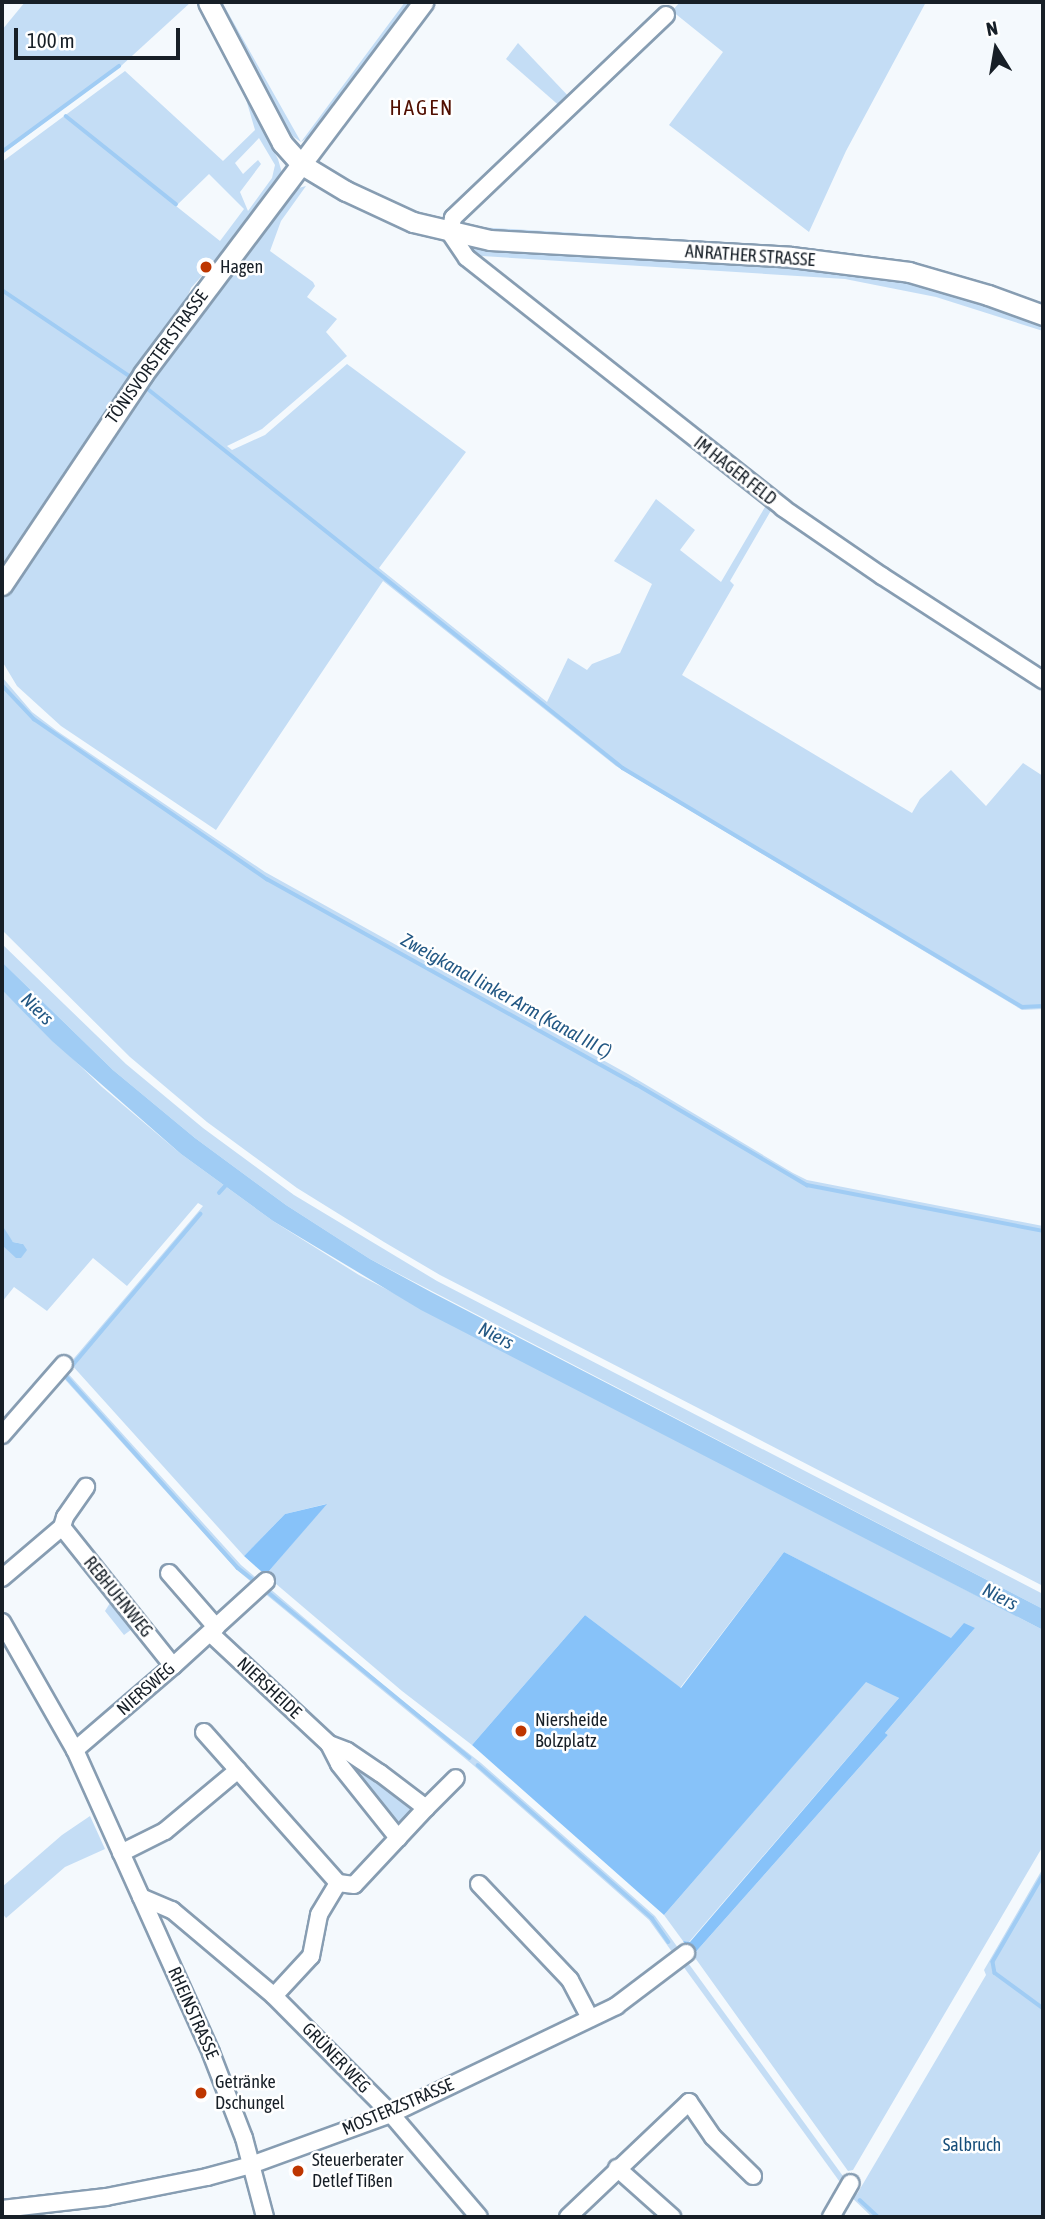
<!DOCTYPE html>
<meta charset="utf-8">
<style>
body{margin:0}
#map{position:relative;width:1045px;height:2219px;overflow:hidden;background:#f4f9fd;font-family:"Asap Condensed",sans-serif}
div>[style]{position:absolute}
.green>*{inset:0;background:#c4ddf5;transform-origin:0 0}
.forest>*{inset:0;background:#87c2f9}
.water>*{inset:0;background:#a0ccf4}
.stream>*{height:3.5px;margin:-1.75px;padding:0 1.75px;transform-origin:1.75px;border-radius:1.75px;background:#a0ccf4}
.roads{filter:drop-shadow(2px 0 #879db2) drop-shadow(-2px 0 #879db2) drop-shadow(0 2px #879db2) drop-shadow(0 -2px #879db2)}
.minor>*{height:16px;margin:-8px;padding:0 8px;transform-origin:8px;border-radius:8px;background:#fff}
.major>*{height:19px;margin:-9.5px;padding:0 9.5px;transform-origin:9.5px;border-radius:9.5px;background:#fff}
.dots>*{width:19px;height:19px;translate:-50% -50%;box-sizing:border-box;border:4px solid #fff;border-radius:50%}
span{translate:-50% -50%;white-space:nowrap;text-align:center;line-height:1.15;-webkit-text-stroke:5px #fff;paint-order:stroke}
.street-label{font-size:18px;color:#171f27}
.poi-label{font-size:18px;color:#171f27}
.left{translate:0 -50%;text-align:left}
.park-label{font-size:18px;color:#164d79}
.water-label{font-size:19px;color:#235884;font-style:italic}
.quarter-label{font-size:21px;color:#500e00;letter-spacing:2px}
.frame{position:absolute;inset:0;border:4px solid #171f27;pointer-events:none}
.north{position:absolute;left:961px;top:14px;width:70px;height:70px;-webkit-text-stroke:5px #fff;paint-order:stroke;rotate:349deg;font-size:19px;font-weight:700;line-height:28px;text-align:center;color:#171f27}
.north::after{content:'';display:block;margin:auto;width:24px;height:32px;background:#171f27;clip-path:polygon(50% 0,100% 100%,50% 72%,0 100%)}
.scale{position:absolute;left:14px;top:28px;width:166px;height:32px;box-sizing:border-box;border:4px solid #171f27;border-top:0;padding-left:9px;font-size:21px;line-height:24px;white-space:nowrap;color:#171f27;-webkit-text-stroke:5px #fff;paint-order:stroke}
</style>
<div id="map">
<div class="green">
<div style="clip-path:polygon(25px 2px,191px 2px,121px 66px,2px 154px,2px 30px)"></div>
<div style="clip-path:polygon(215px 2px,222px 2px,301px 142px,405px 2px,413px 2px,313px 134px,301px 142px,288px 133px)"></div>
<div style="clip-path:polygon(680px 2px,926px 2px,846px 151px,809px 232px,669px 125px,723px 52px,672px 11px)"></div>
<div style="clip-path:polygon(evenodd,207px 7px,255px 98px,264px 132px,278px 159px,282px 173px,235px 239px,191px 288px,182px 310px,2px 574px,2px 162px,125px 71px,223px 161px,255px 130px,243px 89px,198px 8px,207px 7px,259px 138px,275px 165px,272px 178px,248px 211px,240px 192px,261px 164px,258px 160px,243px 174px,235px 163px,259px 138px,207px 7px,209px 174px,244px 209px,220px 241px,176px 206px,209px 174px)"></div>
<div style="clip-path:polygon(518px 43px,572px 100px,563px 109px,506px 59px)"></div>
<div style="clip-path:polygon(306px 186px,281px 221px,270px 251px,313px 282px,315px 286px,307px 297px,337px 319px,326px 332px,347px 356px,262px 429px,227px 446px,232px 450px,265px 435px,347px 364px,466px 452px,379px 568px,547px 702px,568px 658px,587px 670px,592px 664px,620px 653px,652px 584px,614px 561px,656px 499px,695px 530px,680px 550px,721px 582px,765px 507px,764px 499px,773px 507px,730px 581px,734px 585px,682px 675px,912px 813px,920px 799px,951px 770px,986px 806px,1023px 763px,1043px 776px,1043px 1009px,1022px 1010px,616px 766px,383px 581px,216px 830px,61px 726px,17px 686px,2px 661px,2px 594px,209px 296px,242px 264px,291px 190px)"></div>
<div style="clip-path:polygon(462px 226px,802px 247px,849px 253px,943px 271px,1043px 303px,1043px 308px,937px 276px,469px 233px)"></div>
<div style="clip-path:polygon(477px 244px,766px 260px,908px 280px,1043px 320px,1043px 331px,936px 297px,845px 279px,482px 256px,476px 261px,468px 250px,471px 246px)"></div>
<div style="clip-path:polygon(2px 677px,32px 712px,57px 731px,265px 872px,628px 1074px,793px 1173px,807px 1180px,1043px 1226px,1043px 1586px,440px 1275px,384px 1242px,297px 1188px,207px 1122px,130px 1057px,2px 930px)"></div>
<div style="clip-path:polygon(2px 944px,126px 1064px,203px 1128px,294px 1195px,437px 1281px,1043px 1594px,1043px 1609px,370px 1259px,286px 1205px,195px 1138px,113px 1070px,2px 962px)"></div>
<div style="clip-path:polygon(2px 990px,102px 1087px,181px 1154px,273px 1221px,359px 1275px,1043px 1630px,1043px 1846px,853px 2170px,848px 2171px,693px 1955px,888px 1735px,885px 1733px,975px 1628px,951px 1639px,784px 1552px,680px 1688px,585px 1615px,472px 1745px,402px 1691px,262px 1572px,269px 1571px,326px 1504px,285px 1514px,244px 1556px,70px 1363px,203px 1206px,198px 1203px,127px 1286px,93px 1258px,47px 1311px,14px 1287px,2px 1302px,2px 1245px,23px 1244px,13px 1242px,2px 1228px)"></div>
<div style="clip-path:polygon(64px 1369px,241px 1565px,260px 1581px,256px 1586px,236px 1569px,60px 1374px)"></div>
<div style="clip-path:polygon(268px 1587px,396px 1696px,481px 1763px,655px 1916px,681px 1952px,675px 1956px,649px 1920px,473px 1765px,263px 1592px)"></div>
<div style="clip-path:polygon(110px 1603px,119px 1605px,163px 1660px,163px 1666px,132px 1629px,124px 1635px,105px 1611px)"></div>
<div style="clip-path:polygon(866px 1681px,899px 1698px,689px 1942px,683px 1941px,664px 1915px)"></div>
<div style="clip-path:polygon(340px 1756px,411px 1802px,411px 1813px,403px 1822px,394px 1823px)"></div>
<div style="clip-path:polygon(90px 1816px,105px 1849px,65px 1867px,6px 1918px,2px 1913px,2px 1887px,62px 1835px)"></div>
<div style="clip-path:polygon(1043px 1868px,1043px 2217px,872px 2217px,849px 2195px,857px 2194px,986px 1975px,984px 1970px)"></div>
<div style="left:686px;top:1960px;width:274px;height:6px;rotate:54deg"></div>
</div>
<div class="forest">
<div style="clip-path:polygon(327px 1504px,269px 1571px,262px 1572px,244px 1556px,285px 1514px)"></div>
<div style="clip-path:polygon(784px 1552px,951px 1638px,964px 1623px,975px 1628px,885px 1733px,888px 1735px,693px 1955px,683px 1941px,690px 1942px,899px 1698px,866px 1682px,664px 1915px,472px 1745px,585px 1615px,681px 1688px)"></div>
</div>
<div class="water">
<div style="clip-path:polygon(2px 962px,113px 1070px,195px 1138px,286px 1205px,370px 1259px,431px 1292px,1043px 1609px,1043px 1630px,421px 1310px,273px 1221px,181px 1154px,52px 1041px,2px 990px)"></div>
<div style="clip-path:polygon(2px 1225px,13px 1242px,23px 1244px,27px 1250px,21px 1258px,16px 1258px,2px 1245px)"></div>
</div>
<div class="stream">
<div style="left:66px;top:116px;width:141px;rotate:38.7deg"></div>
<div style="left:2px;top:152px;width:145px;rotate:-36.3deg"></div>
<div style="left:2px;top:290px;width:159px;rotate:34deg"></div>
<div style="left:143px;top:385px;width:614px;rotate:38.59deg"></div>
<div style="left:623px;top:768px;width:465px;rotate:30.9deg"></div>
<div style="left:1022px;top:1007px;width:21px;rotate:-3deg"></div>
<div style="left:2px;top:685px;width:47px;rotate:46.7deg"></div>
<div style="left:34px;top:719px;width:283px;rotate:34.5deg"></div>
<div style="left:267px;top:879px;width:422px;rotate:29.1deg"></div>
<div style="left:636px;top:1084px;width:199px;rotate:30.6deg"></div>
<div style="left:807px;top:1185px;width:240px;rotate:11deg"></div>
<div style="left:219px;top:1193px;width:12px;rotate:-48deg"></div>
<div style="left:201px;top:1214px;width:211px;rotate:130.2deg"></div>
<div style="left:65px;top:1375px;width:259px;rotate:48.1deg"></div>
<div style="left:238px;top:1568px;width:24px;rotate:38deg"></div>
<div style="left:268px;top:1592px;width:261px;rotate:39.4deg"></div>
<div style="left:478px;top:1765px;width:232px;rotate:41.3deg"></div>
<div style="left:652px;top:1918px;width:29px;rotate:55deg"></div>
<div style="left:1043px;top:1876px;width:99px;rotate:120.2deg"></div>
<div style="left:993px;top:1962px;width:11px;rotate:80deg"></div>
<div style="left:995px;top:1973px;width:59px;rotate:36.1deg"></div>
<div style="left:860px;top:2200px;width:25px;rotate:43deg"></div>
</div>
<div class="roads">
<div class="minor">
<div style="left:666px;top:15px;width:294px;rotate:136.4deg"></div>
<div style="left:453px;top:218px;width:15px;rotate:101deg"></div>
<div style="left:450px;top:233px;width:30px;rotate:56deg"></div>
<div style="left:467px;top:258px;width:403px;rotate:38.3deg"></div>
<div style="left:783px;top:508px;width:120px;rotate:34.5deg"></div>
<div style="left:882px;top:576px;width:192px;rotate:32.9deg"></div>
<div style="left:2px;top:1435px;width:94px;rotate:-48.9deg"></div>
<div style="left:62px;top:1527px;width:178px;rotate:51.4deg"></div>
<div style="left:169px;top:1573px;width:72px;rotate:49deg"></div>
<div style="left:2px;top:1578px;width:79px;rotate:-40.4deg"></div>
<div style="left:62px;top:1527px;width:10px;rotate:-73deg"></div>
<div style="left:65px;top:1517px;width:37px;rotate:-55deg"></div>
<div style="left:2px;top:1622px;width:147px;rotate:60.3deg"></div>
<div style="left:75px;top:1750px;width:332px;rotate:65.8deg"></div>
<div style="left:211px;top:2053px;width:91px;rotate:68.8deg"></div>
<div style="left:244px;top:2138px;width:82px;rotate:75.1deg"></div>
<div style="left:210px;top:1633px;width:163px;rotate:43deg"></div>
<div style="left:329px;top:1744px;width:19px;rotate:21deg"></div>
<div style="left:347px;top:1751px;width:40px;rotate:34deg"></div>
<div style="left:380px;top:1773px;width:58px;rotate:37.3deg"></div>
<div style="left:426px;top:1808px;width:41px;rotate:133deg"></div>
<div style="left:204px;top:1732px;width:202px;rotate:48.4deg"></div>
<div style="left:338px;top:1883px;width:37px;rotate:121deg"></div>
<div style="left:319px;top:1915px;width:42px;rotate:101deg"></div>
<div style="left:311px;top:1956px;width:54px;rotate:132.8deg"></div>
<div style="left:329px;top:1744px;width:22px;rotate:63deg"></div>
<div style="left:339px;top:1764px;width:95px;rotate:51.4deg"></div>
<div style="left:398px;top:1838px;width:64px;rotate:133.1deg"></div>
<div style="left:354px;top:1885px;width:16px;rotate:-173deg"></div>
<div style="left:75px;top:1750px;width:129px;rotate:-40.6deg"></div>
<div style="left:173px;top:1666px;width:126px;rotate:-42.4deg"></div>
<div style="left:426px;top:1808px;width:42px;rotate:-45deg"></div>
<div style="left:121px;top:1853px;width:49px;rotate:-26.6deg"></div>
<div style="left:165px;top:1831px;width:95px;rotate:-39.9deg"></div>
<div style="left:479px;top:1884px;width:132px;rotate:46.5deg"></div>
<div style="left:570px;top:1980px;width:43px;rotate:62.2deg"></div>
<div style="left:141px;top:1897px;width:34px;rotate:23deg"></div>
<div style="left:172px;top:1910px;width:133px;rotate:40.1deg"></div>
<div style="left:274px;top:1996px;width:166px;rotate:45.2deg"></div>
<div style="left:391px;top:2114px;width:135px;rotate:49.5deg"></div>
<div style="left:617px;top:2168px;width:74px;rotate:41.7deg"></div>
<div style="left:2px;top:2209px;width:105px;rotate:-6.6deg"></div>
<div style="left:106px;top:2197px;width:103px;rotate:-11.2deg"></div>
<div style="left:207px;top:2177px;width:46px;rotate:-15.3deg"></div>
<div style="left:251px;top:2165px;width:149px;rotate:-20deg"></div>
<div style="left:391px;top:2114px;width:250px;rotate:-25.6deg"></div>
<div style="left:616px;top:2006px;width:88px;rotate:-37.1deg"></div>
<div style="left:568px;top:2217px;width:167px;rotate:-43.5deg"></div>
<div style="left:689px;top:2102px;width:42px;rotate:55.6deg"></div>
<div style="left:713px;top:2137px;width:56px;rotate:44.3deg"></div>
<div style="left:831px;top:2217px;width:39px;rotate:-60deg"></div>
</div>
<div class="major">
<div style="left:208px;top:2px;width:159px;rotate:62.3deg"></div>
<div style="left:282px;top:143px;width:28px;rotate:48deg"></div>
<div style="left:301px;top:164px;width:52px;rotate:31deg"></div>
<div style="left:346px;top:191px;width:74px;rotate:24.8deg"></div>
<div style="left:413px;top:222px;width:79px;rotate:13.2deg"></div>
<div style="left:490px;top:240px;width:301px;rotate:3.2deg"></div>
<div style="left:791px;top:257px;width:119px;rotate:7.2deg"></div>
<div style="left:909px;top:272px;width:82px;rotate:16.2deg"></div>
<div style="left:988px;top:295px;width:59px;rotate:20deg"></div>
<div style="left:2px;top:585px;width:254px;rotate:-56.2deg"></div>
<div style="left:143px;top:374px;width:466px;rotate:-53deg"></div>
</div>
</div>
<div class="dots">
<div style="left:206px;top:267px;background:#be3600"></div>
<div style="left:521px;top:1731px;background:#be3600"></div>
<div style="left:201px;top:2093px;background:#be3600"></div>
<div style="left:298px;top:2171px;background:#be3600"></div>
</div>
<div class="street-label">
<span style="left:750px;top:256px;rotate:4deg">ANRATHER STRASSE</span>
<span style="left:157px;top:357px;rotate:-54deg">TÖNISVORSTER STRASSE</span>
<span style="left:735px;top:471px;rotate:38deg">IM HAGER FELD</span>
<span style="left:118px;top:1597px;rotate:51deg">REBHUHNWEG</span>
<span style="left:269px;top:1688px;rotate:43deg">NIERSHEIDE</span>
<span style="left:146px;top:1689px;rotate:-41deg">NIERSWEG</span>
<span style="left:193px;top:2013px;rotate:66deg">RHEINSTRASSE</span>
<span style="left:336px;top:2058px;rotate:46deg">GRÜNER WEG</span>
<span style="left:398px;top:2107px;rotate:-23deg">MOSTERZSTRASSE</span>
</div>
<div class="poi-label">
<span class="left" style="left:220px;top:267px">Hagen</span>
<span class="left" style="left:535px;top:1731px">Niersheide<br>Bolzplatz</span>
<span class="left" style="left:215px;top:2093px">Getränke<br>Dschungel</span>
<span class="left" style="left:312px;top:2171px">Steuerberater<br>Detlef Tißen</span>
</div>
<div class="park-label">
<span style="left:972px;top:2145px">Salbruch</span>
</div>
<div class="water-label">
<span style="left:506px;top:996px;rotate:29deg">Zweigkanal linker Arm (Kanal III C)</span>
<span style="left:37px;top:1009px;rotate:44deg">Niers</span>
<span style="left:496px;top:1336px;rotate:27deg">Niers</span>
<span style="left:1000px;top:1597px;rotate:27deg">Niers</span>
</div>
<div class="quarter-label">
<span style="left:422px;top:107px">HAGEN</span>
</div>
<div class="frame"></div>
<div class="north">N</div>
<div class="scale">100 m</div>
</div>
